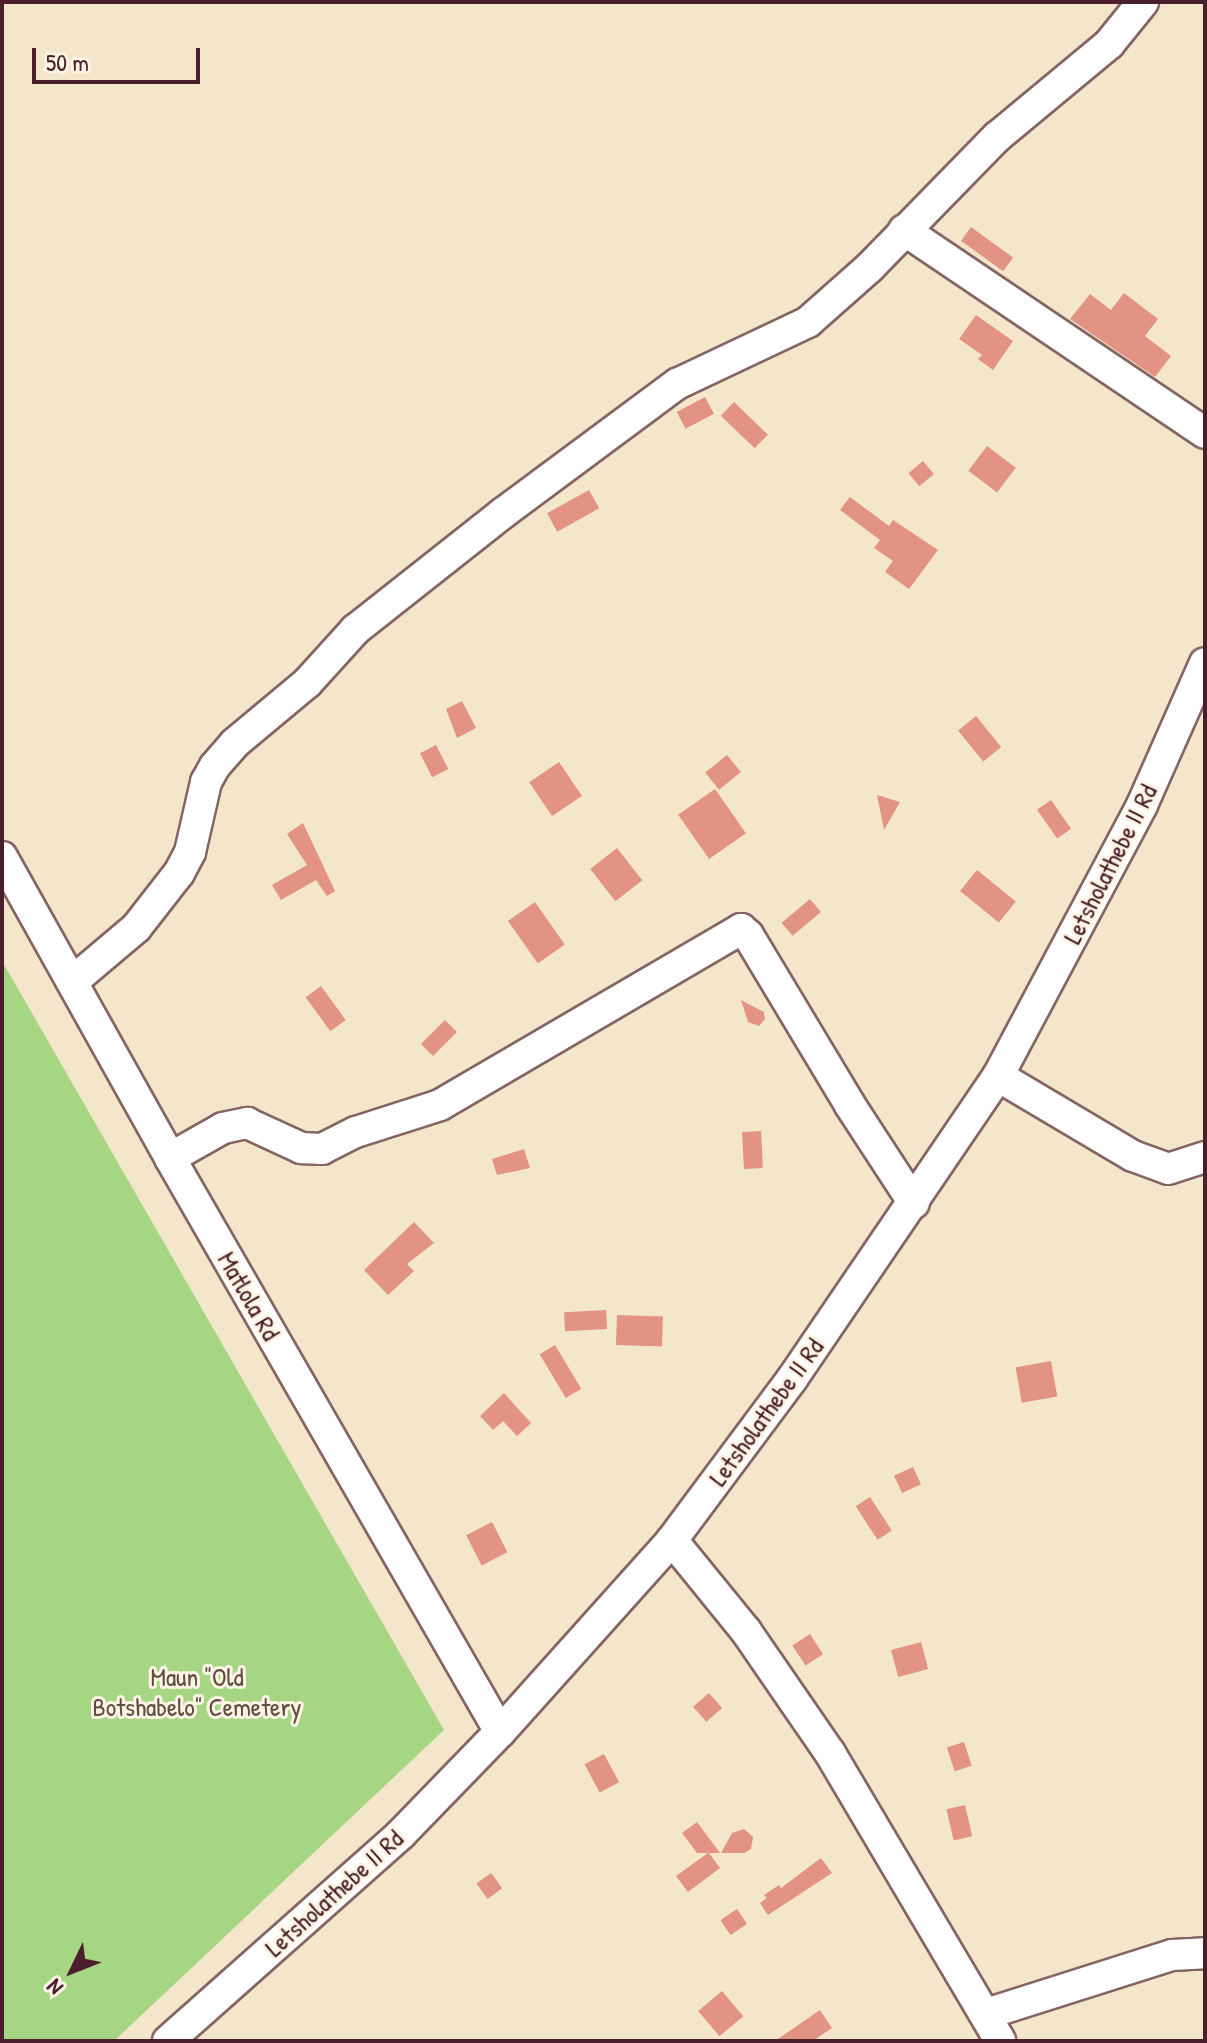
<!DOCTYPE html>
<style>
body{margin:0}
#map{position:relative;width:1207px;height:2043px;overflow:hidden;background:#f3e6cb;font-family:"Patrick Hand",sans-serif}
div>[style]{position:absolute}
.green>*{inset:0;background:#a6d683}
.building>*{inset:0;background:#e29384;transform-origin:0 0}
.roads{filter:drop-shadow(2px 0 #856563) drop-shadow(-2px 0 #856563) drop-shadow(0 2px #856563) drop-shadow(0 -2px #856563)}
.minor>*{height:30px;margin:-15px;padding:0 15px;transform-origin:15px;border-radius:15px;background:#fff}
span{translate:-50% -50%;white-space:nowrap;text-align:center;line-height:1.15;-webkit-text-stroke:6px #fcf5e5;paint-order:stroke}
.street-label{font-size:26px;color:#4a1f2b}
.park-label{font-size:26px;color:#614d41}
.frame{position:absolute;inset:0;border:4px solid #4a1f2b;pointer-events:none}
.north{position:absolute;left:32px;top:1931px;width:80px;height:80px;-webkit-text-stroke:6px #fcf5e5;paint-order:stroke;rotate:227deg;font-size:22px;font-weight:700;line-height:32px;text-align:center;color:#4a1f2b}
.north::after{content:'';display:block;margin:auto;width:28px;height:36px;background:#4a1f2b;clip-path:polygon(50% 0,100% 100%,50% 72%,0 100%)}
.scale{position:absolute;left:32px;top:48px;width:168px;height:36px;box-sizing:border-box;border:4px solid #4a1f2b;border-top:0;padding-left:10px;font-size:24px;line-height:28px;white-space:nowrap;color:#4a1f2b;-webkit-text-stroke:6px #fcf5e5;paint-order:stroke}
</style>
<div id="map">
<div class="green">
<div style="clip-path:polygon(2px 961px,444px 1730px,114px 2041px,2px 2041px)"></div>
</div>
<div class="building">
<div style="left:971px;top:227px;width:52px;height:17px;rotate:36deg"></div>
<div style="clip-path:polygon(1124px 293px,1158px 319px,1145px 336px,1171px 356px,1155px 377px,1070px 319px,1090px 294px,1111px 310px)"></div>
<div style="clip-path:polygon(976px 315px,1013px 341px,993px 370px,978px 359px,982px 355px,959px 339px)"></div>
<div style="left:705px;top:397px;width:19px;height:32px;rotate:62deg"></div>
<div style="left:734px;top:402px;width:47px;height:19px;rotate:44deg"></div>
<div style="left:987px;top:446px;width:36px;height:31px;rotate:37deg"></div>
<div style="left:923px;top:461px;width:17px;height:19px;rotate:50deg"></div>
<div style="left:589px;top:490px;width:21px;height:48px;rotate:61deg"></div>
<div style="clip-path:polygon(850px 497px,889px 526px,893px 520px,938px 550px,909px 589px,885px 572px,893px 561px,874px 548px,880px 540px,840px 510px)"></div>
<div style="clip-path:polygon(462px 701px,476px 728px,457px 738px,446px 709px)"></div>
<div style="left:976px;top:716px;width:40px;height:23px;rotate:51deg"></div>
<div style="left:436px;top:745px;width:27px;height:18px;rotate:63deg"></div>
<div style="left:727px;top:755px;width:22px;height:28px;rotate:51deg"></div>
<div style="left:559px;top:762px;width:41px;height:36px;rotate:56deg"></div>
<div style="left:715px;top:789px;width:54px;height:45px;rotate:55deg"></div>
<div style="clip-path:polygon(877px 795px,900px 802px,884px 830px)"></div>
<div style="left:1051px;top:800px;width:35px;height:17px;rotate:55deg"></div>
<div style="clip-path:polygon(303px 823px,335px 891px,327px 896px,316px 880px,281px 900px,272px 885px,307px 865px,287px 834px)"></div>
<div style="left:617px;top:848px;width:41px;height:34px;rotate:52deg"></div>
<div style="left:977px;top:870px;width:50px;height:27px;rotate:39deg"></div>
<div style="left:810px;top:899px;width:17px;height:37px;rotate:50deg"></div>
<div style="left:535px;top:902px;width:52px;height:33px;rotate:55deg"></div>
<div style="left:321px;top:986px;width:42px;height:19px;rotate:54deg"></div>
<div style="clip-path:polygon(741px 1000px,764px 1012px,765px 1019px,759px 1026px,748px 1022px)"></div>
<div style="left:445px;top:1020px;width:17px;height:34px;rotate:45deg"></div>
<div style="left:761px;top:1131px;width:37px;height:19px;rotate:87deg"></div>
<div style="clip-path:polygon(524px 1149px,530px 1168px,497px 1175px,492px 1159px)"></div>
<div style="clip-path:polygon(414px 1222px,434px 1243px,407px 1264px,414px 1271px,388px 1295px,364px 1270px)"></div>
<div style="left:606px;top:1310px;width:19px;height:42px;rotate:87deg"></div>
<div style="left:617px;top:1315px;width:46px;height:30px;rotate:2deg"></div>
<div style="left:555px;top:1345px;width:51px;height:18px;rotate:59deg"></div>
<div style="left:1051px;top:1361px;width:36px;height:36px;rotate:80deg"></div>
<div style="clip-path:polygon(504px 1393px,531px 1423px,517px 1436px,503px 1421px,493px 1430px,480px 1416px)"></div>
<div style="left:913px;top:1467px;width:19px;height:21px;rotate:65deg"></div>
<div style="left:870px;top:1497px;width:40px;height:17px;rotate:57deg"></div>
<div style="left:492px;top:1522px;width:34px;height:29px;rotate:63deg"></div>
<div style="left:810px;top:1634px;width:24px;height:21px;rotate:57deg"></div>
<div style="left:921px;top:1642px;width:28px;height:31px;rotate:75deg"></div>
<div style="left:709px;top:1693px;width:20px;height:21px;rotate:49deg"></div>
<div style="left:964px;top:1742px;width:25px;height:18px;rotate:72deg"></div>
<div style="left:604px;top:1754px;width:32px;height:22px;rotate:62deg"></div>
<div style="left:965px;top:1805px;width:32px;height:19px;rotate:77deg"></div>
<div style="clip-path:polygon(697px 1822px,720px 1853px,709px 1853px,720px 1868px,688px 1892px,676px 1876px,708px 1853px,697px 1853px,682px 1833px)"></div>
<div style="clip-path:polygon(744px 1829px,753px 1837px,751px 1849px,744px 1853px,721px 1853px,732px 1833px)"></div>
<div style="clip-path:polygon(821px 1858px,832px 1873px,768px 1915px,760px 1903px,767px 1898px,764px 1895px,779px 1885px,781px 1888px)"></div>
<div style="left:491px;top:1873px;width:19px;height:18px;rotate:54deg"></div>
<div style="left:737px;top:1909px;width:18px;height:20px;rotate:56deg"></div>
<div style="left:722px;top:1991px;width:33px;height:31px;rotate:50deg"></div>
<div style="clip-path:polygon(820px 2010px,832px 2028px,813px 2041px,775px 2041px)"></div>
</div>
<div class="roads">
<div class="minor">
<div style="left:904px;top:230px;width:363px;rotate:34deg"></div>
<div style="left:2px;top:857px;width:345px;rotate:60.8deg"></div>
<div style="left:170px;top:1158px;width:662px;rotate:60.1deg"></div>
<div style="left:72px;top:982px;width:84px;rotate:-40.2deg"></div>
<div style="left:136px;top:928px;width:70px;rotate:-52deg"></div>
<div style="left:179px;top:873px;width:24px;rotate:-62deg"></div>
<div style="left:190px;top:852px;width:72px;rotate:-77.1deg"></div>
<div style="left:206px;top:782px;width:18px;rotate:-61deg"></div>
<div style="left:215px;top:766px;width:30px;rotate:-49deg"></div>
<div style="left:235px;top:743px;width:94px;rotate:-39.8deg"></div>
<div style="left:307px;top:683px;width:72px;rotate:-47.8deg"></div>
<div style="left:355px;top:630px;width:189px;rotate:-38.3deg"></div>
<div style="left:503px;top:513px;width:217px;rotate:-36.6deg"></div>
<div style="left:677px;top:384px;width:145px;rotate:-25.3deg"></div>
<div style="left:808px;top:322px;width:81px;rotate:-41.5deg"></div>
<div style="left:869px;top:268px;width:183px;rotate:-45.7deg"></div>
<div style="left:997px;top:137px;width:146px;rotate:-39.7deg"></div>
<div style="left:1109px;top:44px;width:54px;rotate:-51deg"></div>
<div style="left:998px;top:1076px;width:157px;rotate:30.7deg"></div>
<div style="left:1133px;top:1156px;width:37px;rotate:20deg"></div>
<div style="left:1168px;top:1169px;width:39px;rotate:-18deg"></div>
<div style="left:170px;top:1158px;width:61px;rotate:-29.5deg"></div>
<div style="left:223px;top:1128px;width:25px;rotate:-12deg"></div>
<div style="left:247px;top:1123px;width:60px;rotate:24.8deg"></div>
<div style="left:301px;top:1148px;width:21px;rotate:3deg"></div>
<div style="left:322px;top:1149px;width:38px;rotate:-27deg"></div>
<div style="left:356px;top:1132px;width:88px;rotate:-17.8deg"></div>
<div style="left:440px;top:1105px;width:349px;rotate:-30.3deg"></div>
<div style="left:741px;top:929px;width:9px;rotate:41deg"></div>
<div style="left:748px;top:935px;width:198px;rotate:59deg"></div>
<div style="left:850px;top:1105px;width:117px;rotate:56.9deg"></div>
<div style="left:672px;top:1540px;width:117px;rotate:50.9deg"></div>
<div style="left:746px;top:1631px;width:148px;rotate:55.5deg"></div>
<div style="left:830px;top:1753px;width:334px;rotate:59.4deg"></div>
<div style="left:986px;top:2014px;width:195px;rotate:-17.6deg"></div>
<div style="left:1172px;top:1955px;width:33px;rotate:-3deg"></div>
<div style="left:168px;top:2041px;width:312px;rotate:-41.6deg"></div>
<div style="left:401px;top:1834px;width:142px;rotate:-45.9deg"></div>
<div style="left:500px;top:1732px;width:258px;rotate:-48.1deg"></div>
<div style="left:672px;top:1540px;width:201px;rotate:-53.3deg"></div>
<div style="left:792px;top:1379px;width:366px;rotate:-55.8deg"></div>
<div style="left:998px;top:1076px;width:307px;rotate:-62deg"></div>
<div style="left:1142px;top:805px;width:155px;rotate:-66.1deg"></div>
</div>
</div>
<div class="street-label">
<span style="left:1110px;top:864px;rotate:-63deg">Letsholathebe II Rd</span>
<span style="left:249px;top:1296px;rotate:60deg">Matlola Rd</span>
<span style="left:766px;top:1412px;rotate:-54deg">Letsholathebe II Rd</span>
<span style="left:334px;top:1893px;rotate:-42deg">Letsholathebe II Rd</span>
</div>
<div class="park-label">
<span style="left:197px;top:1692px">Maun "Old<br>Botshabelo" Cemetery</span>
</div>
<div class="frame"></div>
<div class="north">N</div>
<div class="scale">50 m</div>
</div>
